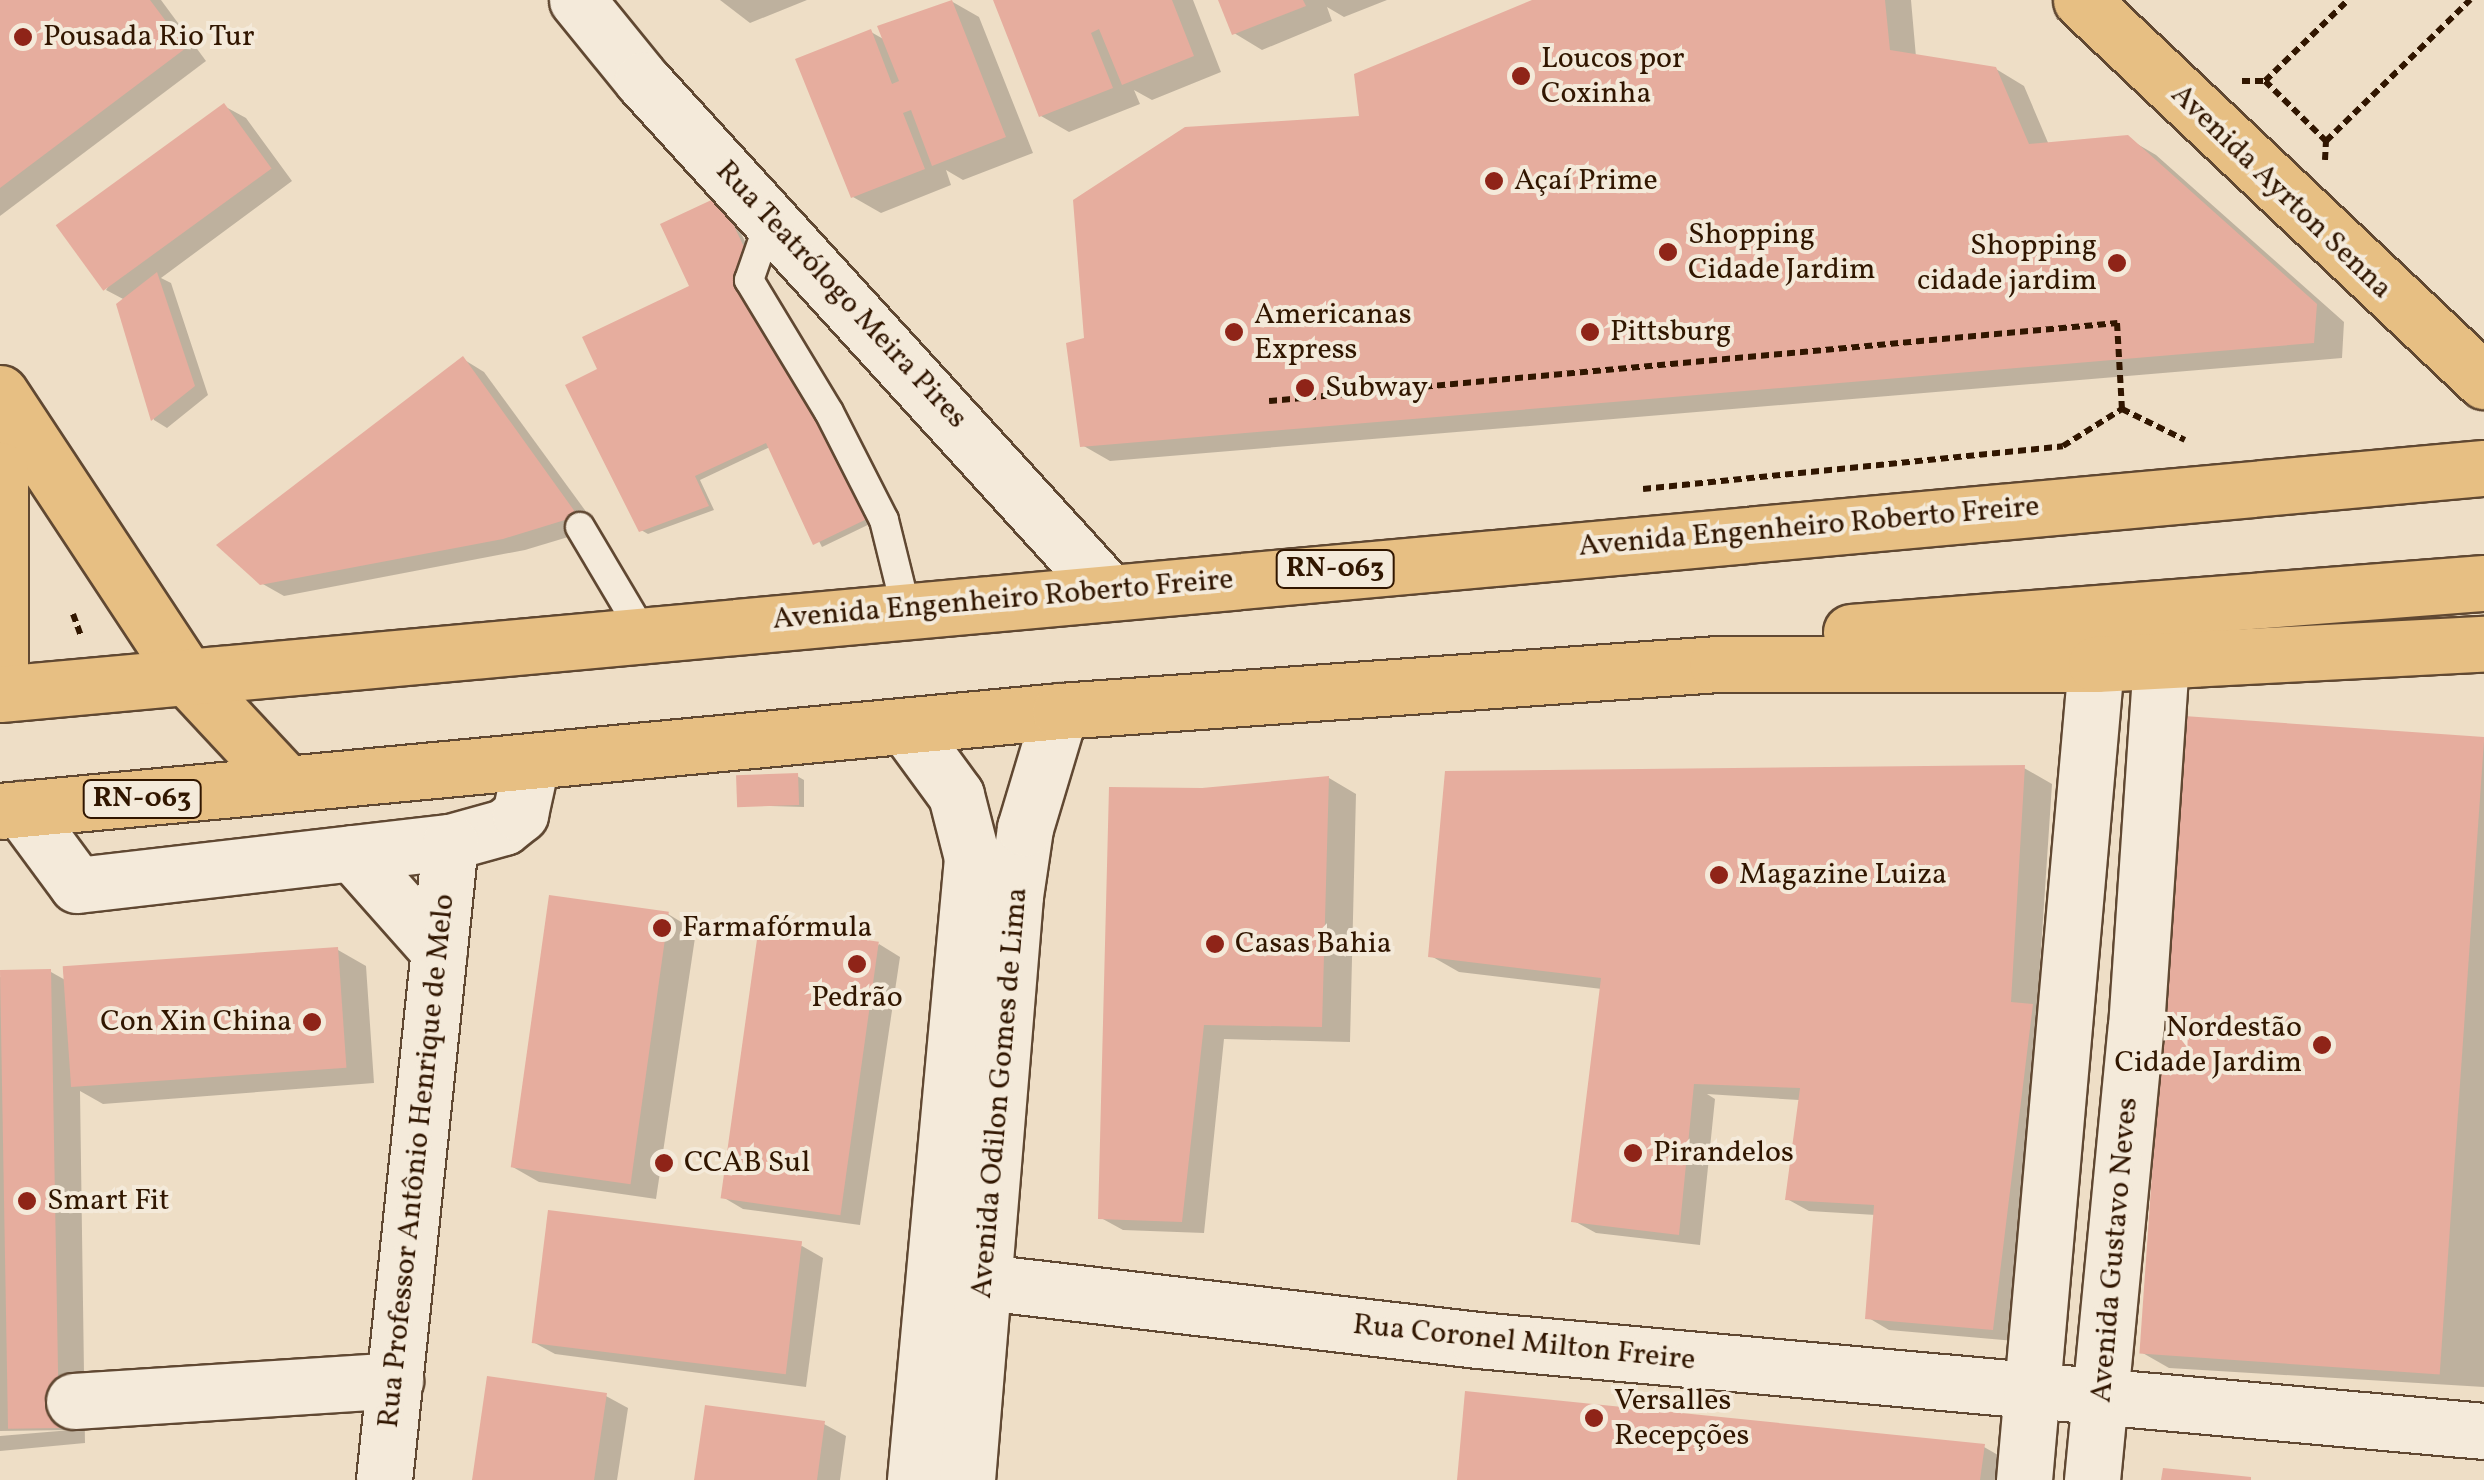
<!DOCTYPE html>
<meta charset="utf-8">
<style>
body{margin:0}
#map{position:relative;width:2484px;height:1480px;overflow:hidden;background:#eedec6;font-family:Vollkorn,serif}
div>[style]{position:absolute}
.shadow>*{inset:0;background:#0003}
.building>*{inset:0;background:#e6ad9e;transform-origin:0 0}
.path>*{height:6px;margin-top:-3px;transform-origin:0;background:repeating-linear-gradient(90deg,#311600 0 8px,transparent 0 13px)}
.roads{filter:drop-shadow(2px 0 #604832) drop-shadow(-2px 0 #604832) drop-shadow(0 2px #604832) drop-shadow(0 -2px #604832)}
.service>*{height:28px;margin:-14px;padding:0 14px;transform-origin:14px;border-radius:14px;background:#f4eada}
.minor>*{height:55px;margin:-27.5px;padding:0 27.5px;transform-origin:27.5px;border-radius:27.5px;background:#f4eada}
.secondary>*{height:55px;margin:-27.5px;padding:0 27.5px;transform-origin:27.5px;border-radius:27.5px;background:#f4eada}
.primary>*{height:55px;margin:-27.5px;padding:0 27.5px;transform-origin:27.5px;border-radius:27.5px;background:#e7bf83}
.dots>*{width:28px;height:28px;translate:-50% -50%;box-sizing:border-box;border:5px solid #f4eada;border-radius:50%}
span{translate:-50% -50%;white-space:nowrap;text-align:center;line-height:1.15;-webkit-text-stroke:8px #f4eada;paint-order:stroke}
.shield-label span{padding:2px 8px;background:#f4eada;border:2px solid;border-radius:8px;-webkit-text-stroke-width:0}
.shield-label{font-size:28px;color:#311600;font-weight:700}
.poi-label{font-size:30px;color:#311600}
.left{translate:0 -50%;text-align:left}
.right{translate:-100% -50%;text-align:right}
.street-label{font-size:30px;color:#311600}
</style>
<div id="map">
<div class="shadow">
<div style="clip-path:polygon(0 0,161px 0,206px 61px,0 216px)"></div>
<div style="clip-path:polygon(720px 0,807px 0,750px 23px)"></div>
<div style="clip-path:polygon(995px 0,1193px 0,1221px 72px,1152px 100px,1134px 90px,1140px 104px,1069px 132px,1041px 116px)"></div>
<div style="clip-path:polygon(1220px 0,1387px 0,1344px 17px,1327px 7px,1332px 21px,1262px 50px,1234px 33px)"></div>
<div style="clip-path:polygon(1539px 0,1911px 0,1916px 57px,1996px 69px,2024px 86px,2049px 145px,2127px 138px,2156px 155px,2344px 322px,2342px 358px,1110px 461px,1082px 445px,1087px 340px,1362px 118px)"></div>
<div style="clip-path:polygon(951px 1px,979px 17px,1033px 153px,963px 180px,946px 170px,951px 185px,881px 213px,853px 197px,871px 32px,885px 40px)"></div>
<div style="clip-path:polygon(224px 106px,246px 118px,292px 181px,161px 278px,171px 283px,208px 395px,167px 428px,154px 420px,119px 305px,125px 300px,106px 290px)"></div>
<div style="clip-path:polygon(727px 203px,876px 521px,822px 547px,770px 447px,700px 480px,714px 510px,648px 534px,641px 530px,600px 370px,692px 287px)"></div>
<div style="clip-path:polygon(463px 359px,484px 372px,598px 528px,525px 550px,284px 596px,261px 583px)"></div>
<div style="clip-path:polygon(2484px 740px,2484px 1387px,2169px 1368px,2141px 1352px)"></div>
<div style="clip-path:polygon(2024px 768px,2052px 784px,2015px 1341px,1889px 1330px,1867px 1317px,1876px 1215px,1809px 1211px,1787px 1199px,1799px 1100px,1707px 1094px,1715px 1099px,1700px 1245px,1596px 1233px,1574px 1221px,1602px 989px,1459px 972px,1431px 956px)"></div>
<div style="clip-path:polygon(797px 776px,804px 780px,804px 807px,739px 805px)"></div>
<div style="clip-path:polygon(1329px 778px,1356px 794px,1350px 1042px,1224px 1039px,1204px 1233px,1123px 1230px,1101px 1218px,1202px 791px)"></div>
<div style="clip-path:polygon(668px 914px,696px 931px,656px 1199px,539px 1182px,511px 1166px)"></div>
<div style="clip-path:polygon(879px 944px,900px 957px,860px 1225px,743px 1209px,721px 1196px)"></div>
<div style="clip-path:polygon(338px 950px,366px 966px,374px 1083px,103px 1104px,80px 1091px,85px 1443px,0 1451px,0 1436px,71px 1430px,0 1431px,0 977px,51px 972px,67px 981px)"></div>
<div style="clip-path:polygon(802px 1246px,823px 1258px,806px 1387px,555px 1354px,533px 1342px)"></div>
<div style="clip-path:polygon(606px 1396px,628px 1408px,617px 1480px,474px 1480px)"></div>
<div style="clip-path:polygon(824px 1424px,846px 1436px,840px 1480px,696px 1480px)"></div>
<div style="clip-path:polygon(1984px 1447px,2012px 1463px,2010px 1480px,1459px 1480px)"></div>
</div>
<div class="building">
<div style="clip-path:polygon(0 0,150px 0,186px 48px,0 188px)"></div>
<div style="clip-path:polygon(952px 0,1006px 137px,932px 166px,911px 110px,903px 113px,925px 169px,851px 198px,795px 59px,871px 29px,892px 84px,899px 81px,877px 26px)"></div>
<div style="clip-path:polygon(993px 0,1172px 0,1194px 56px,1122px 85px,1099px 29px,1091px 33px,1113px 88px,1039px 117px)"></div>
<div style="clip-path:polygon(1218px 0,1303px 0,1306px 6px,1232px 35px)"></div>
<div style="clip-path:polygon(1532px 0,1885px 0,1890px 50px,1996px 67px,2029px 144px,2128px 135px,2317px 304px,2314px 343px,1080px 447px,1066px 343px,1084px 338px,1073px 200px,1185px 127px,1359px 116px,1354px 74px)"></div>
<div style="left:224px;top:103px;width:81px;height:208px;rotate:54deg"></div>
<div style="clip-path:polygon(720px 196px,871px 517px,813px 545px,766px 443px,695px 476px,709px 506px,639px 532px,565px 385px,597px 369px,582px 337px,689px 286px,660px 224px)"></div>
<div style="clip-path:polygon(157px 272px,195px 386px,151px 421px,116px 304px)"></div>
<div style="clip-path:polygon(463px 356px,578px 516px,503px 539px,260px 585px,216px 545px)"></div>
<div style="left:2184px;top:716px;width:301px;height:639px;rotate:4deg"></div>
<div style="clip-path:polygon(2025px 765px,2011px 1002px,2033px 1004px,1993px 1330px,1865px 1319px,1874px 1205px,1785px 1200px,1800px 1088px,1694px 1084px,1679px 1235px,1571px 1222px,1601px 978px,1428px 957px,1445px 771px)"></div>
<div style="left:798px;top:773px;width:32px;height:62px;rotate:88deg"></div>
<div style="clip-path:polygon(1329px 776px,1322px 1027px,1204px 1025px,1182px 1222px,1098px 1219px,1109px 787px,1202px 788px)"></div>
<div style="left:549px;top:895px;width:121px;height:275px;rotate:8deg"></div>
<div style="left:759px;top:925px;width:121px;height:276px;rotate:8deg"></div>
<div style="left:338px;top:947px;width:121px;height:276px;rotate:86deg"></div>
<div style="left:51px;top:969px;width:459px;height:51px;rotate:89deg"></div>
<div style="left:548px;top:1210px;width:256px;height:134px;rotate:7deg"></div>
<div style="clip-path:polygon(487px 1376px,607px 1393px,594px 1480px,472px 1480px)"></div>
<div style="clip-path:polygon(1465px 1391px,1985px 1444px,1980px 1480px,1457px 1480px)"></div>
<div style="clip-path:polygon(705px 1405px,825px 1421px,817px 1480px,694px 1480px)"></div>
<div style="clip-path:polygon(2163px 1468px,2251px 1477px,2251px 1480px,2161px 1480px)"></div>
</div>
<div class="path">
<div style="left:2242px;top:81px;width:23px"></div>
<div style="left:2265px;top:81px;width:116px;rotate:-44.3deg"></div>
<div style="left:2265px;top:81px;width:86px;rotate:44.5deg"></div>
<div style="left:2325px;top:160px;width:19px;rotate:-87deg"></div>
<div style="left:2326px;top:141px;width:202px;rotate:-44.4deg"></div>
<div style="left:1269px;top:401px;width:852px;rotate:-5.26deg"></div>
<div style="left:2117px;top:323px;width:86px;rotate:86.7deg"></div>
<div style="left:1643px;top:489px;width:422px;rotate:-5.8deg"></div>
<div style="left:2063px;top:446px;width:70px;rotate:-32.1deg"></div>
<div style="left:2122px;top:409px;width:70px;rotate:26.2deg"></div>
<div style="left:73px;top:614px;width:23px;rotate:70deg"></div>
</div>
<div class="roads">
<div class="service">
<div style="left:771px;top:217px;width:67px;rotate:109.2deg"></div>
<div style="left:749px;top:280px;width:154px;rotate:58.8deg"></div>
<div style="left:829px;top:412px;width:121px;rotate:63deg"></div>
<div style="left:884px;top:520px;width:92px;rotate:76.1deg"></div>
<div style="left:580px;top:527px;width:123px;rotate:59.3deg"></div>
</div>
<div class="minor">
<div style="left:577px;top:0;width:103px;rotate:50.9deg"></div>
<div style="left:642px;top:80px;width:689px;rotate:47.65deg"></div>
<div style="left:21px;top:809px;width:94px;rotate:53.6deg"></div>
<div style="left:77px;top:885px;width:375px;rotate:-6.6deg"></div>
<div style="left:450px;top:842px;width:56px;rotate:-15.5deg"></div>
<div style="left:504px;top:827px;width:21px;rotate:-39deg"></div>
<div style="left:520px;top:814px;width:51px;rotate:-77.6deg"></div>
<div style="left:352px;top:853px;width:131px;rotate:48.4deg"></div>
<div style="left:984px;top:1282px;width:497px;rotate:6.7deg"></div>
<div style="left:1478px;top:1340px;width:1010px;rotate:5.17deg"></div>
<div style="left:74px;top:1401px;width:322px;rotate:-3.7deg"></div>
<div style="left:384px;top:1480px;width:641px;rotate:-84.09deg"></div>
<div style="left:2024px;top:1480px;width:819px;rotate:-84.96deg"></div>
<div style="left:2092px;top:1480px;width:455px;rotate:-84.5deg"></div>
<div style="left:2136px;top:1027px;width:367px;rotate:-86.1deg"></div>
</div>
<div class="secondary">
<div style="left:907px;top:728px;width:83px;rotate:53.8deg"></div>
<div style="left:956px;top:795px;width:65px;rotate:75.7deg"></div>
<div style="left:972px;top:858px;width:625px;rotate:95.24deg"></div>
<div style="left:967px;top:1480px;width:586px;rotate:-85.3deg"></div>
<div style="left:1015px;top:896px;width:69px;rotate:-81.6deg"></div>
<div style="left:1025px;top:828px;width:122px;rotate:-73.3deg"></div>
</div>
<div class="primary">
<div style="left:2081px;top:0;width:555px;rotate:43.39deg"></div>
<div style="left:0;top:393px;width:340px;rotate:56.6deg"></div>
<div style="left:187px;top:677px;width:142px;rotate:47deg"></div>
<div style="left:0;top:470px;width:204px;rotate:90deg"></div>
<div style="left:1851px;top:632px;width:635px;rotate:-4.43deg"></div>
<div style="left:0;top:694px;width:2494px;rotate:-5.2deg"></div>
<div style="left:0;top:811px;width:1065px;rotate:-5.39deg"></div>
<div style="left:1060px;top:711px;width:659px;rotate:-4.09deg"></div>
<div style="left:1717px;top:664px;width:379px"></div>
<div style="left:2096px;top:664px;width:389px;rotate:-3deg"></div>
</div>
</div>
<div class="dots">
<div style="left:23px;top:37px;background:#8f2418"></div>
<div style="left:1521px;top:76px;background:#8f2418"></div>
<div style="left:1494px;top:181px;background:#8f2418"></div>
<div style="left:1668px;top:252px;background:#8f2418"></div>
<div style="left:2117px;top:263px;background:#8f2418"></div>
<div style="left:1234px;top:332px;background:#8f2418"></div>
<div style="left:1590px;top:332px;background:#8f2418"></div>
<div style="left:1305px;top:388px;background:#8f2418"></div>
<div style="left:1719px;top:875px;background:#8f2418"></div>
<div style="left:662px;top:928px;background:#8f2418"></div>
<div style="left:1215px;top:944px;background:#8f2418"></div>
<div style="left:857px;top:964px;background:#8f2418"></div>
<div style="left:312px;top:1022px;background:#8f2418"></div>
<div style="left:2322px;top:1045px;background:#8f2418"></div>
<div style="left:1633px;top:1153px;background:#8f2418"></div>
<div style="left:664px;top:1163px;background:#8f2418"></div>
<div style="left:27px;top:1201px;background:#8f2418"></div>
<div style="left:1594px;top:1418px;background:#8f2418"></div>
</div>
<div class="shield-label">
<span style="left:1335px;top:569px">RN-063</span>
<span style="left:142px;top:799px">RN-063</span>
</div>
<div class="poi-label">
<span class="left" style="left:43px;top:37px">Pousada Rio Tur</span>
<span class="left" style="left:1541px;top:76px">Loucos por<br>Coxinha</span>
<span class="left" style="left:1514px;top:181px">Açaí Prime</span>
<span class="left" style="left:1688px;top:252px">Shopping<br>Cidade Jardim</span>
<span class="right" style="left:2097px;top:263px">Shopping<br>cidade jardim</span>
<span class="left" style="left:1254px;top:332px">Americanas<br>Express</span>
<span class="left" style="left:1610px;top:332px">Pittsburg</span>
<span class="left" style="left:1325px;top:388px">Subway</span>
<span class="left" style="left:1739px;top:875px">Magazine Luiza</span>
<span class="left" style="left:682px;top:928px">Farmafórmula</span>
<span class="left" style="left:1235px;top:944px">Casas Bahia</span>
<span style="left:857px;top:998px">Pedrão</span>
<span class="right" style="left:292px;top:1022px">Con Xin China</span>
<span class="right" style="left:2302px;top:1045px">Nordestão<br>Cidade Jardim</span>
<span class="left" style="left:1653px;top:1153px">Pirandelos</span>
<span class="left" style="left:684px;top:1163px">CCAB Sul</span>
<span class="left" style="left:47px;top:1201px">Smart Fit</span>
<span class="left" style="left:1614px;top:1418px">Versalles<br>Recepções</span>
</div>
<div class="street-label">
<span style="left:2281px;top:192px;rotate:44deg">Avenida Ayrton Senna</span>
<span style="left:841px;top:295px;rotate:47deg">Rua Teatrólogo Meira Pires</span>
<span style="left:1809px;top:527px;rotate:-5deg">Avenida Engenheiro Roberto Freire</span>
<span style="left:1003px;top:600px;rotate:-5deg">Avenida Engenheiro Roberto Freire</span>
<span style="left:1000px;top:1093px;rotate:-85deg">Avenida Odilon Gomes de Lima</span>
<span style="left:417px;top:1161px;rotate:-84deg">Rua Professor Antônio Henrique de Melo</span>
<span style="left:2115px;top:1250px;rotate:-85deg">Avenida Gustavo Neves</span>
<span style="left:1524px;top:1343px;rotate:6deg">Rua Coronel Milton Freire</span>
</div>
</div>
